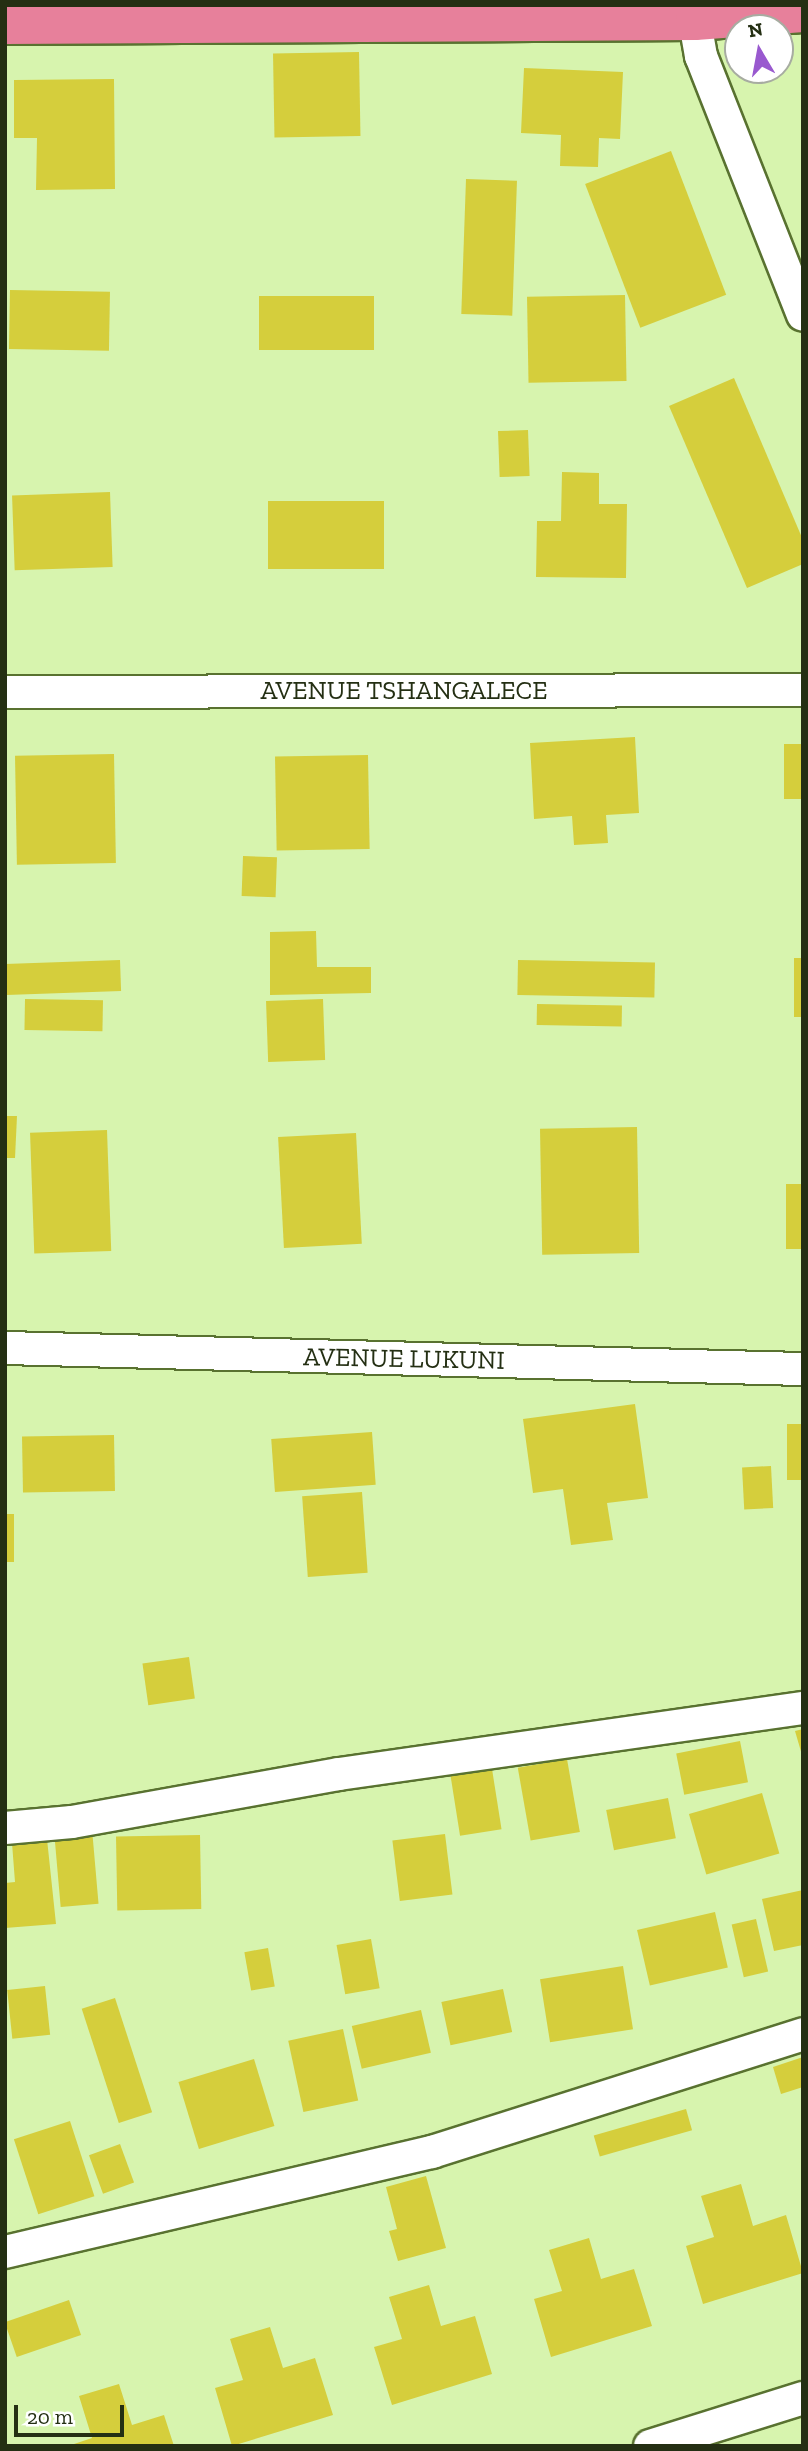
<!DOCTYPE html>
<style>
body{margin:0}
#map{position:relative;width:808px;height:2451px;overflow:hidden;background:#d7f4ae;font-family:"Zilla Slab",serif}
div>[style]{position:absolute}
.building>*{inset:0;background:#d5ce3c;transform-origin:0 0}
.roads{filter:drop-shadow(2px 0 #597230) drop-shadow(-2px 0 #597230) drop-shadow(0 2px #597230) drop-shadow(0 -2px #597230)}
.minor>*{height:32px;margin:-16px;padding:0 16px;transform-origin:16px;border-radius:16px;background:#fff}
.trunk>*{height:38px;margin:-19px;padding:0 19px;transform-origin:19px;border-radius:19px;background:#e7809b}
span{translate:-50% -50%;white-space:nowrap;text-align:center;line-height:1.15;-webkit-text-stroke:6px #fff;paint-order:stroke}
.street-label{font-size:26px;color:#242f13}
.frame{position:absolute;inset:0;border:7px solid #242f13;pointer-events:none}
.north{position:absolute;left:724px;top:14px;width:70px;height:70px;box-sizing:border-box;background:#fff;border:2px solid #a7aca1;border-radius:50%;rotate:350deg;font-size:19px;font-weight:700;line-height:28px;text-align:center;color:#242f13}
.north::after{content:'';display:block;margin:auto;width:24px;height:32px;background:#9959cf;clip-path:polygon(50% 0,100% 100%,50% 72%,0 100%)}
.scale{position:absolute;left:14px;top:2405px;width:110px;height:32px;box-sizing:border-box;border:4px solid #242f13;border-top:0;padding-left:9px;font-size:21px;line-height:24px;white-space:nowrap;color:#242f13;-webkit-text-stroke:5px #fff;paint-order:stroke}
</style>
<div id="map">
<div class="building">
<div style="left:359px;top:52px;width:84px;height:86px;rotate:89deg"></div>
<div style="clip-path:polygon(524px 68px,623px 72px,620px 139px,599px 138px,598px 167px,560px 166px,561px 135px,521px 133px)"></div>
<div style="clip-path:polygon(114px 79px,115px 189px,36px 190px,37px 138px,14px 138px,14px 80px)"></div>
<div style="left:671px;top:151px;width:154px;height:92px;rotate:69deg"></div>
<div style="left:466px;top:179px;width:51px;height:135px;rotate:2deg"></div>
<div style="left:10px;top:290px;width:100px;height:59px;rotate:1deg"></div>
<div style="left:625px;top:295px;width:86px;height:98px;rotate:89deg"></div>
<div style="left:259px;top:296px;width:115px;height:54px"></div>
<div style="clip-path:polygon(734px 378px,803px 540px,803px 564px,747px 588px,669px 406px)"></div>
<div style="left:528px;top:430px;width:46px;height:30px;rotate:88deg"></div>
<div style="clip-path:polygon(562px 472px,599px 473px,599px 504px,627px 504px,626px 578px,536px 577px,537px 521px,561px 521px)"></div>
<div style="left:110px;top:492px;width:75px;height:98px;rotate:88deg"></div>
<div style="left:268px;top:501px;width:116px;height:68px"></div>
<div style="clip-path:polygon(635px 737px,639px 813px,606px 815px,608px 843px,574px 845px,572px 816px,534px 819px,530px 743px)"></div>
<div style="left:784px;top:744px;width:19px;height:55px"></div>
<div style="left:114px;top:754px;width:109px;height:99px;rotate:89deg"></div>
<div style="left:368px;top:755px;width:94px;height:93px;rotate:89deg"></div>
<div style="left:243px;top:856px;width:34px;height:40px;rotate:2deg"></div>
<div style="clip-path:polygon(316px 931px,317px 967px,371px 967px,371px 993px,270px 995px,270px 932px)"></div>
<div style="left:794px;top:958px;width:9px;height:59px"></div>
<div style="left:120px;top:960px;width:31px;height:115px;rotate:88deg"></div>
<div style="left:518px;top:960px;width:137px;height:35px;rotate:1deg"></div>
<div style="left:25px;top:999px;width:78px;height:31px;rotate:1deg"></div>
<div style="left:323px;top:999px;width:61px;height:57px;rotate:88deg"></div>
<div style="left:537px;top:1004px;width:85px;height:21px;rotate:1deg"></div>
<div style="clip-path:polygon(5px 1116px,17px 1116px,15px 1158px,5px 1158px)"></div>
<div style="left:637px;top:1127px;width:126px;height:97px;rotate:89deg"></div>
<div style="left:107px;top:1130px;width:121px;height:77px;rotate:88deg"></div>
<div style="left:356px;top:1133px;width:111px;height:78px;rotate:87deg"></div>
<div style="left:786px;top:1184px;width:17px;height:65px"></div>
<div style="clip-path:polygon(635px 1404px,648px 1498px,607px 1503px,613px 1540px,571px 1545px,563px 1489px,533px 1493px,523px 1419px)"></div>
<div style="left:787px;top:1424px;width:16px;height:56px"></div>
<div style="left:372px;top:1432px;width:53px;height:101px;rotate:86deg"></div>
<div style="left:114px;top:1435px;width:56px;height:92px;rotate:89deg"></div>
<div style="left:771px;top:1466px;width:42px;height:29px;rotate:87deg"></div>
<div style="left:362px;top:1492px;width:81px;height:60px;rotate:86deg"></div>
<div style="left:5px;top:1514px;width:9px;height:48px"></div>
<div style="left:189px;top:1657px;width:42px;height:47px;rotate:82deg"></div>
<div style="clip-path:polygon(803px 1729px,803px 1755px,802px 1755px,795px 1731px)"></div>
<div style="left:740px;top:1741px;width:42px;height:65px;rotate:79deg"></div>
<div style="left:567px;top:1759px;width:74px;height:50px;rotate:80deg"></div>
<div style="left:492px;top:1769px;width:61px;height:42px;rotate:81deg"></div>
<div style="left:762px;top:1793px;width:63px;height:76px;rotate:74deg"></div>
<div style="left:668px;top:1798px;width:41px;height:63px;rotate:79deg"></div>
<div style="left:92px;top:1829px;width:75px;height:38px;rotate:85deg"></div>
<div style="left:445px;top:1834px;width:61px;height:53px;rotate:83deg"></div>
<div style="left:200px;top:1835px;width:74px;height:84px;rotate:89deg"></div>
<div style="clip-path:polygon(47px 1839px,56px 1924px,5px 1928px,5px 1883px,15px 1882px,12px 1843px)"></div>
<div style="clip-path:polygon(803px 1890px,803px 1945px,774px 1951px,762px 1899px)"></div>
<div style="left:715px;top:1912px;width:57px;height:80px;rotate:77deg"></div>
<div style="left:756px;top:1919px;width:54px;height:25px;rotate:77deg"></div>
<div style="left:371px;top:1939px;width:50px;height:35px;rotate:80deg"></div>
<div style="left:268px;top:1948px;width:39px;height:24px;rotate:80deg"></div>
<div style="left:623px;top:1966px;width:64px;height:84px;rotate:81deg"></div>
<div style="left:45px;top:1986px;width:49px;height:38px;rotate:84deg"></div>
<div style="left:503px;top:1989px;width:44px;height:63px;rotate:78deg"></div>
<div style="left:115px;top:1998px;width:120px;height:35px;rotate:72deg"></div>
<div style="left:421px;top:2010px;width:44px;height:71px;rotate:77deg"></div>
<div style="left:343px;top:2029px;width:73px;height:56px;rotate:78deg"></div>
<div style="clip-path:polygon(803px 2057px,803px 2087px,781px 2094px,773px 2067px)"></div>
<div style="left:254px;top:2059px;width:70px;height:79px;rotate:73deg"></div>
<div style="left:686px;top:2109px;width:22px;height:96px;rotate:74deg"></div>
<div style="left:70px;top:2121px;width:79px;height:59px;rotate:72deg"></div>
<div style="left:120px;top:2144px;width:41px;height:33px;rotate:70deg"></div>
<div style="clip-path:polygon(426px 2176px,446px 2248px,398px 2261px,389px 2231px,397px 2229px,386px 2187px)"></div>
<div style="clip-path:polygon(741px 2184px,753px 2226px,786px 2215px,803px 2273px,703px 2304px,686px 2246px,714px 2237px,701px 2196px)"></div>
<div style="clip-path:polygon(589px 2238px,601px 2279px,634px 2269px,652px 2326px,551px 2357px,534px 2299px,562px 2291px,549px 2250px)"></div>
<div style="clip-path:polygon(429px 2285px,441px 2326px,475px 2316px,492px 2374px,392px 2405px,374px 2347px,402px 2339px,389px 2297px)"></div>
<div style="left:69px;top:2300px;width:37px;height:68px;rotate:71deg"></div>
<div style="clip-path:polygon(270px 2327px,283px 2368px,315px 2358px,333px 2415px,232px 2446px,215px 2388px,243px 2380px,230px 2339px)"></div>
<div style="clip-path:polygon(119px 2384px,132px 2425px,164px 2415px,174px 2446px,68px 2446px,92px 2438px,79px 2396px)"></div>
</div>
<div class="roads">
<div class="minor">
<div style="left:692px;top:5px;width:52px;rotate:80deg"></div>
<div style="left:701px;top:56px;width:278px;rotate:68.5deg"></div>
<div style="left:5px;top:692px;width:798px;rotate:-0.14deg"></div>
<div style="left:5px;top:1348px;width:798px;rotate:1.51deg"></div>
<div style="left:5px;top:1828px;width:67px;rotate:-5.1deg"></div>
<div style="left:72px;top:1822px;width:271px;rotate:-10.2deg"></div>
<div style="left:339px;top:1774px;width:469px;rotate:-8.1deg"></div>
<div style="left:5px;top:2252px;width:439px;rotate:-13.2deg"></div>
<div style="left:432px;top:2152px;width:389px;rotate:-17.6deg"></div>
<div style="left:650px;top:2446px;width:160px;rotate:-17.4deg"></div>
</div>
<div class="trunk">
<div style="left:5px;top:25px;width:690px;rotate:-0.33deg"></div>
<div style="left:695px;top:21px;width:108px;rotate:-4.2deg"></div>
</div>
</div>
<div class="street-label">
<span style="left:404px;top:691px">AVENUE TSHANGALECE</span>
<span style="left:404px;top:1359px;rotate:1deg">AVENUE LUKUNI</span>
</div>
<div class="frame"></div>
<div class="north">N</div>
<div class="scale">20 m</div>
</div>
